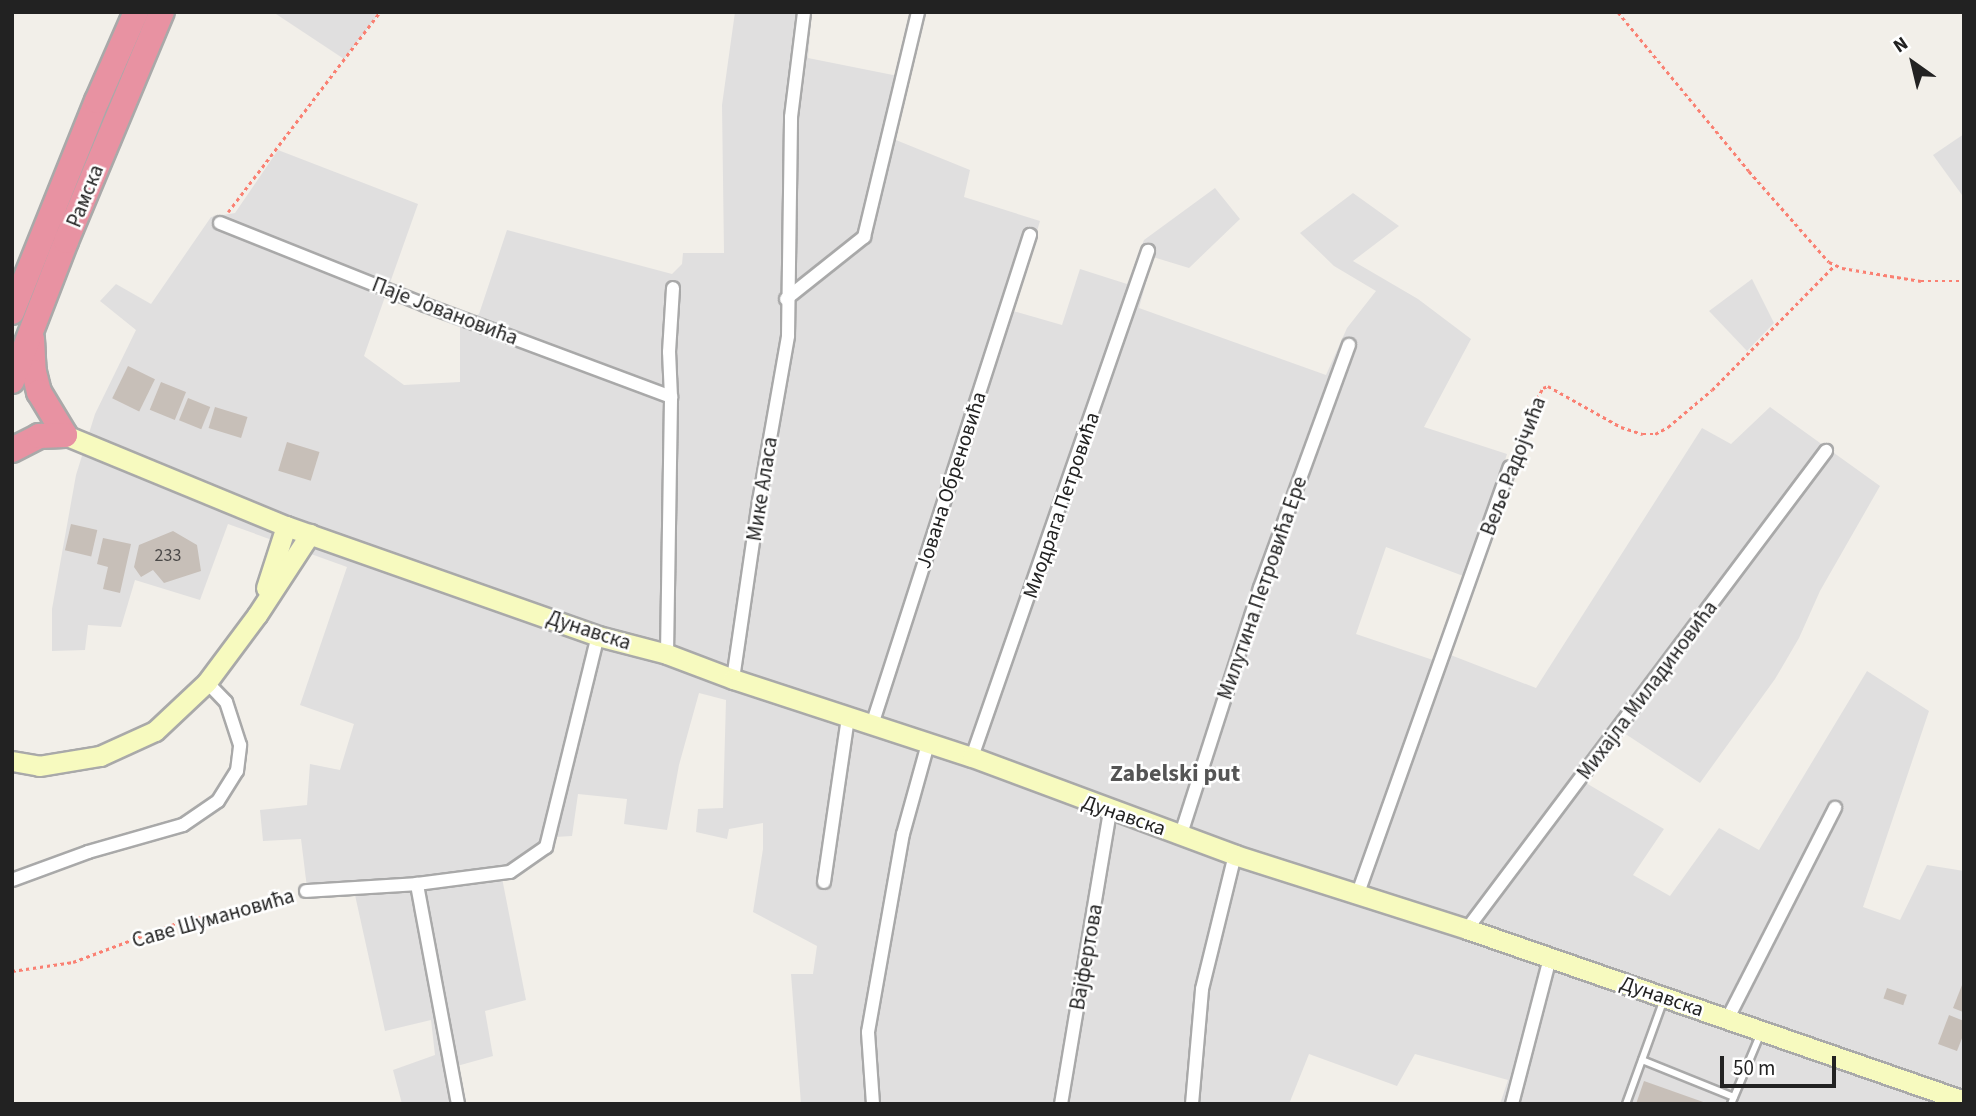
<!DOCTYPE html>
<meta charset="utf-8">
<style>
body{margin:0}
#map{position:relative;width:1976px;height:1116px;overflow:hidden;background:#f2efe9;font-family:"Source Sans 3",sans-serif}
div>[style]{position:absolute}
.residential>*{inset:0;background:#e0dfdf}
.building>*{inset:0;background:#c7bfb8;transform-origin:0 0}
.path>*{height:2.5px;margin-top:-1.25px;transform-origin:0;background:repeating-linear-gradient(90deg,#fa8072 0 3.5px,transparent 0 7px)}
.roads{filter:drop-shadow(2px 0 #a9a9a9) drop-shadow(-2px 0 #a9a9a9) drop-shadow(0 2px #a9a9a9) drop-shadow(0 -2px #a9a9a9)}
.lane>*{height:6px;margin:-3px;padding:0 3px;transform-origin:3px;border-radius:3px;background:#fff}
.street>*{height:12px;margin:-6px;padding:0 6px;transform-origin:6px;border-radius:6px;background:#fff}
.secondary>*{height:19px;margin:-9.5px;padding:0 9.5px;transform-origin:9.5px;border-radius:9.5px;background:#f7fabf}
.highway>*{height:24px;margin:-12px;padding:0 12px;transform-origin:12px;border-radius:12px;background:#e892a2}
span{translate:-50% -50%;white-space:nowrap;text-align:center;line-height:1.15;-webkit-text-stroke:5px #fff;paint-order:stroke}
.number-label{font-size:18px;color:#4b4948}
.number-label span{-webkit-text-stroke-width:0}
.street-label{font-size:21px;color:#222}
.quarter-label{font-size:24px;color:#555;font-weight:700}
.frame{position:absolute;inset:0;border:14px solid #222;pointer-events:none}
.north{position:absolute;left:1878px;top:28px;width:70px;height:70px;-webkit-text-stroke:5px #fff;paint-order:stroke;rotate:326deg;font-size:19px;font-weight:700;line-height:28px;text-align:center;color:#222}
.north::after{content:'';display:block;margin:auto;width:24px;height:32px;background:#222;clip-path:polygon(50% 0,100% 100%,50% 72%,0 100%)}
.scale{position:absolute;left:1720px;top:1056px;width:116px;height:32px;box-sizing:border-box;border:4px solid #222;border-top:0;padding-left:9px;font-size:21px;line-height:24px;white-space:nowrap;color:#222;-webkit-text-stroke:5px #fff;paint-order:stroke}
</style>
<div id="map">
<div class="residential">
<div style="clip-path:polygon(273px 12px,380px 12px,344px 59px)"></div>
<div style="clip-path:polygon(735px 12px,812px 12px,808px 58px,898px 76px,886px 136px,970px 170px,964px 197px,1040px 221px,1013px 311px,1062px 325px,1080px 269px,1127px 284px,1144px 240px,1215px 188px,1240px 219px,1189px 268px,1153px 257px,1139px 308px,1326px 375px,1347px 328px,1376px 291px,1334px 266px,1300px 233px,1353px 193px,1399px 226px,1353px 261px,1418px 299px,1471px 339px,1424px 427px,1507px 454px,1466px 577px,1386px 547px,1356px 634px,1433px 660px,1448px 654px,1536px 688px,1702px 428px,1731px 444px,1770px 407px,1880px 486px,1820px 591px,1799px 638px,1775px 679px,1700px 783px,1624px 733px,1586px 783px,1664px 829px,1633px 875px,1670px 896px,1719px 828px,1759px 850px,1867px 671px,1929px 711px,1863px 907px,1900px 920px,1927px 865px,1964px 871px,1964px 1104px,1500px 1104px,1508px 1080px,1415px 1054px,1397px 1086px,1309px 1054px,1289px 1104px,801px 1104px,791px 974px,813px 974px,817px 946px,753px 912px,763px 849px,763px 823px,729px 829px,727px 839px,696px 832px,698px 809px,723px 808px,726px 700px,699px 693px,679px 765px,667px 830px,624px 824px,627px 799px,578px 794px,572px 836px,555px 837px,537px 862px,502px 878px,526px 1000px,485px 1011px,493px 1056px,457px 1066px,463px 1104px,402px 1104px,393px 1070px,435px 1055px,431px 1020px,385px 1031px,355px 895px,308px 896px,301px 839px,263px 841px,260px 810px,307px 805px,310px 764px,340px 770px,354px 724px,300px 705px,347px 567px,228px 524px,200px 600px,135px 580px,121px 627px,88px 625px,85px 650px,52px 651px,52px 609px,76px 475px,95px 414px,136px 330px,100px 301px,116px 284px,151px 304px,211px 217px,235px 213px,278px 150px,418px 204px,364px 356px,404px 385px,460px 382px,460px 325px,479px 314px,507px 230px,672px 274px,682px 264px,683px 253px,724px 253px,722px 105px)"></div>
<div style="clip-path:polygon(1964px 134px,1964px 194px,1962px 195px,1933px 155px)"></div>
<div style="clip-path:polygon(1752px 279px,1774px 323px,1747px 351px,1709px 311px)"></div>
</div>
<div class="building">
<div style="left:128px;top:366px;width:30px;height:36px;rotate:26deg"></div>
<div style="left:161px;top:382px;width:27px;height:30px;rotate:22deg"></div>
<div style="left:188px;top:398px;width:24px;height:24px;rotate:22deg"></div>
<div style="left:215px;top:407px;width:34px;height:22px;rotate:17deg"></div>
<div style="left:287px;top:442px;width:34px;height:30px;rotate:17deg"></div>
<div style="left:71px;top:524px;width:27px;height:27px;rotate:13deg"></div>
<div style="clip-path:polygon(173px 531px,197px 545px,201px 571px,164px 583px,153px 570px,141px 577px,134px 567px,139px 545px)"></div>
<div style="clip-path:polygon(103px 538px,131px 544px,120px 593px,103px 589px,108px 567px,97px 564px)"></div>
<div style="clip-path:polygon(1964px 980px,1964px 1010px,1963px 1012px,1953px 1008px)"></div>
<div style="left:1887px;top:988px;width:21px;height:11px;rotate:19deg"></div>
<div style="clip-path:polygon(1949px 1015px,1964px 1021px,1964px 1033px,1957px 1051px,1938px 1044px)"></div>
<div style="clip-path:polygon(1644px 1081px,1706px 1103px,1706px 1104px,1636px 1104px)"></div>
</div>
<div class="path">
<div style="left:1618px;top:12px;width:206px;rotate:50.5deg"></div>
<div style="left:1749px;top:171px;width:121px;rotate:48.7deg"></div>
<div style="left:1829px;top:262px;width:14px;rotate:25deg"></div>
<div style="left:1842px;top:268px;width:80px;rotate:9.3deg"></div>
<div style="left:1921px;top:281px;width:43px"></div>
<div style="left:228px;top:212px;width:251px;rotate:-52.8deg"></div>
<div style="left:1514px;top:455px;width:47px;rotate:-70deg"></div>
<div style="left:1530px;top:411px;width:26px;rotate:-61deg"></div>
<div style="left:1543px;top:388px;width:5px;rotate:-22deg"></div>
<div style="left:1548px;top:386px;width:84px;rotate:29.3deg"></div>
<div style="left:1621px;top:427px;width:23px;rotate:18deg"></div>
<div style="left:1643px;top:434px;width:12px"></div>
<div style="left:1655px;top:434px;width:15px;rotate:-28deg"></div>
<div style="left:1668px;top:427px;width:57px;rotate:-40.1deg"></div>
<div style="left:1712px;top:390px;width:175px;rotate:-45.5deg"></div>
<div style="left:12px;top:971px;width:62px;rotate:-8.4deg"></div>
<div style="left:73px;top:962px;width:111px;rotate:-20.6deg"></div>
<div style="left:177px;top:923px;width:119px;rotate:-14.2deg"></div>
</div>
<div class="roads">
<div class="lane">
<div style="left:1642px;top:1060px;width:99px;rotate:21.9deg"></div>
<div style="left:1626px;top:1104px;width:112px;rotate:-70.1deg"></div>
<div style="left:1731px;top:1104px;width:75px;rotate:-67.2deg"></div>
</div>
<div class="street">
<div style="left:220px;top:223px;width:221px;rotate:21.8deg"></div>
<div style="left:425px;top:305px;width:263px;rotate:20.5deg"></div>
<div style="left:786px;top:299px;width:100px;rotate:-38.5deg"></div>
<div style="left:864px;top:237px;width:231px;rotate:-76.5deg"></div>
<div style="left:667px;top:654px;width:257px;rotate:-89.1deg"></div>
<div style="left:671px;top:397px;width:45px;rotate:-92.5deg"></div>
<div style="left:669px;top:352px;width:64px;rotate:-86.4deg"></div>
<div style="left:733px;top:679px;width:180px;rotate:-81.7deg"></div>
<div style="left:759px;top:501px;width:168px;rotate:-80deg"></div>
<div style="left:788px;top:336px;width:219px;rotate:-89.2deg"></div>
<div style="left:791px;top:117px;width:106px;rotate:-82.9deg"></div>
<div style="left:872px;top:725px;width:515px;rotate:-72.13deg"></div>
<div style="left:972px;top:757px;width:536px;rotate:-70.82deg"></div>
<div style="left:1181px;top:834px;width:258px;rotate:-72.2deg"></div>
<div style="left:1260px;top:588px;width:259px;rotate:-69.9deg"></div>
<div style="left:12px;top:880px;width:81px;rotate:-20.2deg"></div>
<div style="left:88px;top:852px;width:99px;rotate:-15.9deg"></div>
<div style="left:183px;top:825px;width:42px;rotate:-34.4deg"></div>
<div style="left:218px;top:801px;width:36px;rotate:-58deg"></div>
<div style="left:237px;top:771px;width:26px;rotate:-83deg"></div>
<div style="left:240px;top:745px;width:45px;rotate:-108deg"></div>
<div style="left:226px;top:702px;width:28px;rotate:-134deg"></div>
<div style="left:824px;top:882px;width:167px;rotate:-81.7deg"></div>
<div style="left:306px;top:891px;width:111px;rotate:-3.6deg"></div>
<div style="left:1358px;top:893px;width:452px;rotate:-70.4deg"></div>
<div style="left:1467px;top:929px;width:598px;rotate:-53.09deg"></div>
<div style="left:1728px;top:1018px;width:236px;rotate:-63deg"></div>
<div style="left:458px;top:1104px;width:224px;rotate:-100.6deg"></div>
<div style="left:417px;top:884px;width:94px;rotate:-7.4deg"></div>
<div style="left:510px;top:872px;width:44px;rotate:-34.8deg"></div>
<div style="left:546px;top:847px;width:217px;rotate:-76.2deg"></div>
<div style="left:873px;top:1104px;width:72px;rotate:-94deg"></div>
<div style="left:868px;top:1032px;width:201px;rotate:-80deg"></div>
<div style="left:903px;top:834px;width:93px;rotate:-74.5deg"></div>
<div style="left:1061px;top:1104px;width:297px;rotate:-80.5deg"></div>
<div style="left:1192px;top:1104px;width:115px;rotate:-85deg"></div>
<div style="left:1202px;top:989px;width:138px;rotate:-76.2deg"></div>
<div style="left:1512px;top:1104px;width:151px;rotate:-75.4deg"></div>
</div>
<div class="secondary">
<div style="left:65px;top:435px;width:239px;rotate:22.4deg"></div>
<div style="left:286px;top:526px;width:331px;rotate:19.4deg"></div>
<div style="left:598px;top:636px;width:71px;rotate:14.6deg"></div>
<div style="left:667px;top:654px;width:71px;rotate:20.7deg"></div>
<div style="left:733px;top:679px;width:251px;rotate:18.1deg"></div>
<div style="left:972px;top:757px;width:281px;rotate:20.4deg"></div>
<div style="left:1235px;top:855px;width:244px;rotate:17.7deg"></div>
<div style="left:1467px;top:929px;width:526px;rotate:19.09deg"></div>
<div style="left:266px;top:588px;width:65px;rotate:-72.1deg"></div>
<div style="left:12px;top:761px;width:27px;rotate:10deg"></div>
<div style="left:39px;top:766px;width:62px;rotate:-9.3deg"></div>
<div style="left:100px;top:756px;width:60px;rotate:-24.4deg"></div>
<div style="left:155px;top:731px;width:71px;rotate:-43.3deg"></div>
<div style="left:207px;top:682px;width:84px;rotate:-53.3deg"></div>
<div style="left:257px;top:615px;width:97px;rotate:-56.8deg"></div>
</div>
<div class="highway">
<div style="left:12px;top:312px;width:227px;rotate:-68.1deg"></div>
<div style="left:97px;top:101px;width:97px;rotate:-66.3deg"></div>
<div style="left:32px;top:339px;width:33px;rotate:87deg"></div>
<div style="left:34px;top:372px;width:21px;rotate:76deg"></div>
<div style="left:39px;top:392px;width:50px;rotate:58.8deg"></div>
<div style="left:12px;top:381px;width:150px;rotate:-68.9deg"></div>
<div style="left:66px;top:241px;width:248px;rotate:-67.3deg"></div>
<div style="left:12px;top:450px;width:30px;rotate:-27deg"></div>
<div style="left:39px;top:436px;width:26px;rotate:-2deg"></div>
</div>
</div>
<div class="number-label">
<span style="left:168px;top:556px">233</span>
</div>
<div class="street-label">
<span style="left:85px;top:196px;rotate:-68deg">Рамска</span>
<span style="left:445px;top:311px;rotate:21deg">Паје Јовановића</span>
<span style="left:1513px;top:466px;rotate:-69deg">Веље Радојчића</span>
<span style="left:951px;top:480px;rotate:-72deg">Јована Обреновића</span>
<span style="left:762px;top:489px;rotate:-81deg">Мике Аласа</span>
<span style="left:1061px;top:505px;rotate:-71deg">Миодрага Петровића</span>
<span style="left:1262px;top:588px;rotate:-71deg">Милутина Петровића Ере</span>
<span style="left:589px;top:630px;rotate:18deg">Дунавска</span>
<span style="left:1647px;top:690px;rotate:-53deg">Михајла Миладиновића</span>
<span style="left:1124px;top:815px;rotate:19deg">Дунавска</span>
<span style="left:213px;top:918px;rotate:-16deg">Саве Шумановића</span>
<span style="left:1086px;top:957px;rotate:-80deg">Вајфертова</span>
<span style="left:1662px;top:996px;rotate:19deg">Дунавска</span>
</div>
<div class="quarter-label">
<span style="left:1175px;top:774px">Zabelski put</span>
</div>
<div class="frame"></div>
<div class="north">N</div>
<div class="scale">50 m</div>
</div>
